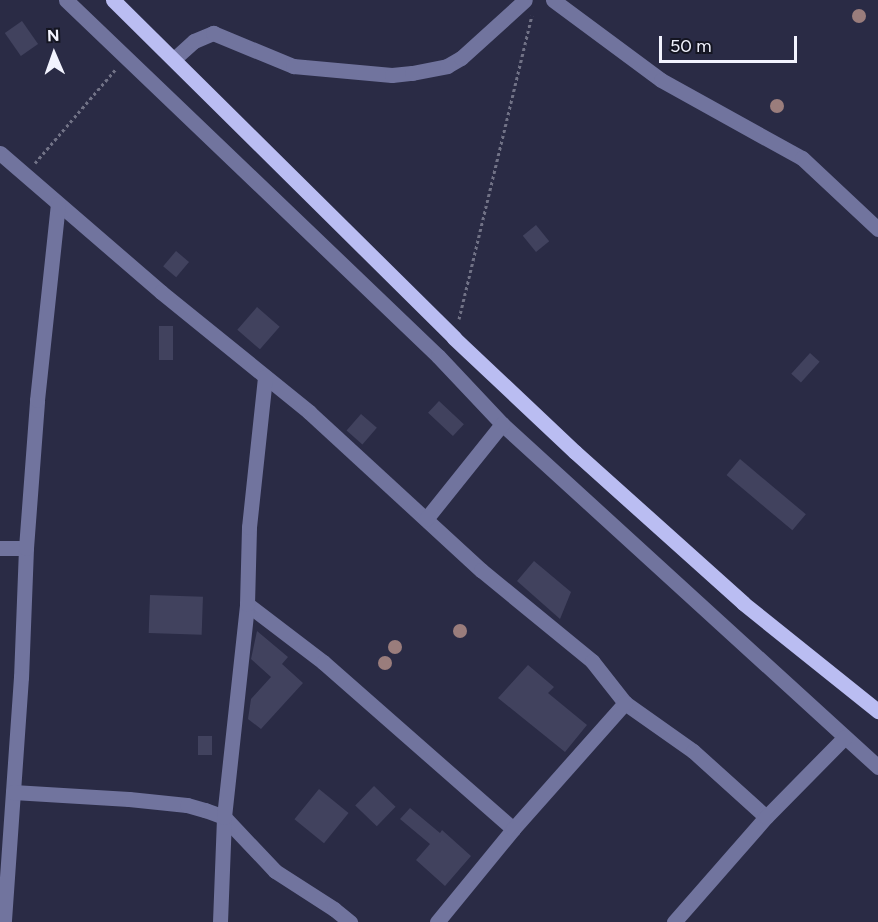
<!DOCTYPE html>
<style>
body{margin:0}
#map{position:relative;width:878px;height:922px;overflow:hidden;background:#2a2b45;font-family:Figtree,sans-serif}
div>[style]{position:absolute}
.building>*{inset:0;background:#41425e;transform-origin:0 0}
.path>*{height:3px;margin-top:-1.5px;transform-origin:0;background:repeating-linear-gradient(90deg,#717286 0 3px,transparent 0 6px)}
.minor>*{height:15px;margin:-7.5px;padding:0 7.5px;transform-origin:7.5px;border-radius:7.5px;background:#71749e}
.major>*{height:15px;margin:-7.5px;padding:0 7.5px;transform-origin:7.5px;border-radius:7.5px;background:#babdf2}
.trees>*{width:14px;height:14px;margin:-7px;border-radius:50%;background:#9a7d7c}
span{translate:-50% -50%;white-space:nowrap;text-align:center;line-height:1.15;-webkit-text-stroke:4.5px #141521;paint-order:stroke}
.north{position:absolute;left:24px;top:24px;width:60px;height:60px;-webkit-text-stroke:4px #141521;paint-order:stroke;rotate:358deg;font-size:16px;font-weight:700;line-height:24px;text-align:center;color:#f2f3fe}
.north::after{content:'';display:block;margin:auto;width:21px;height:27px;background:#f2f3fe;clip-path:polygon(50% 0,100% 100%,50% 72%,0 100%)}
.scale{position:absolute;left:659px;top:36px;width:138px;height:27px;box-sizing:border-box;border:3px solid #f2f3fe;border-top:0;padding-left:8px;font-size:18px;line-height:21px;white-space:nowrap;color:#f2f3fe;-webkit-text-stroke:4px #141521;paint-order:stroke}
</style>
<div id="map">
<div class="building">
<div style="left:22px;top:21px;width:28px;height:21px;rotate:55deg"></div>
<div style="left:536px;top:225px;width:21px;height:17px;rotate:51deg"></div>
<div style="left:176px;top:251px;width:17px;height:20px;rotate:40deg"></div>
<div style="left:257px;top:307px;width:30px;height:30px;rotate:41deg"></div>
<div style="left:159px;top:326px;width:14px;height:34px"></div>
<div style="left:810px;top:353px;width:13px;height:28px;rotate:42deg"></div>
<div style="left:439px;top:401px;width:34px;height:16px;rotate:43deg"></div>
<div style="left:361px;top:414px;width:21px;height:22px;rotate:41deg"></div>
<div style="left:740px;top:459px;width:86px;height:21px;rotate:40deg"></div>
<div style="clip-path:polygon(534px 561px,571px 592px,560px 619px,517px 581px)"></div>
<div style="left:150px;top:595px;width:53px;height:38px;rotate:2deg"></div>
<div style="clip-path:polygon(257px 631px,288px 657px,282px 664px,303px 683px,261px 729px,248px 719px,251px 699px,271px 677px,251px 659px)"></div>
<div style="clip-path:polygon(528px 665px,554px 687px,548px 693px,587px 725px,565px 752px,498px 698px)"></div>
<div style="left:198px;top:736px;width:14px;height:19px"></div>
<div style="left:374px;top:786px;width:30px;height:27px;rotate:44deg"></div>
<div style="left:319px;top:789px;width:38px;height:39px;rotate:39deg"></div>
<div style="clip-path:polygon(410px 808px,440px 833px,442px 830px,471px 856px,445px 886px,416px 860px,430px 844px,400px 819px)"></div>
</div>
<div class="path">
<div style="left:35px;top:163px;width:123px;rotate:-49.3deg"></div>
<div style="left:459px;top:319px;width:312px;rotate:-76.5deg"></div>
</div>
<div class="minor">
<div style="left:66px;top:0;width:515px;rotate:43.74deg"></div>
<div style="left:438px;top:356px;width:93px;rotate:46.7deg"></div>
<div style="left:502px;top:424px;width:509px;rotate:42.37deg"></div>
<div style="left:553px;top:0;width:134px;rotate:36.5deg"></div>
<div style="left:661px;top:80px;width:161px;rotate:29deg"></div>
<div style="left:802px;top:158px;width:104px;rotate:43.1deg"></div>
<div style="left:174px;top:59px;width:27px;rotate:-42deg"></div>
<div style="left:194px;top:41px;width:21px;rotate:-23deg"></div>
<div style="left:213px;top:33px;width:87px;rotate:22.4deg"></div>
<div style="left:293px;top:66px;width:99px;rotate:5.2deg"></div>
<div style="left:392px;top:75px;width:20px;rotate:-6deg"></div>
<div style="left:412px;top:73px;width:36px;rotate:-11deg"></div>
<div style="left:447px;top:66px;width:16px;rotate:-30deg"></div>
<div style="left:461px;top:58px;width:86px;rotate:-42.2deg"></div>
<div style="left:0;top:153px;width:213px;rotate:40.8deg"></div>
<div style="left:161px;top:292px;width:191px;rotate:39deg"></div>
<div style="left:309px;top:412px;width:234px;rotate:42.6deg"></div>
<div style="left:481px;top:570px;width:144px;rotate:39.3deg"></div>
<div style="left:592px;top:661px;width:53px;rotate:51.8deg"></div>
<div style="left:625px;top:703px;width:83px;rotate:35.2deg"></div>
<div style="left:693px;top:751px;width:98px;rotate:42.1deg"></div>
<div style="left:426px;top:519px;width:122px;rotate:-51.3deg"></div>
<div style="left:0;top:548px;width:26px"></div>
<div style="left:26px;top:548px;width:129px;rotate:92.2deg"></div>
<div style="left:21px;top:677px;width:246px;rotate:94deg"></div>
<div style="left:26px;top:548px;width:148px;rotate:-85.7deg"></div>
<div style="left:37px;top:400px;width:197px;rotate:-83.9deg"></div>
<div style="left:247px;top:604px;width:96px;rotate:37.3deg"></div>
<div style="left:323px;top:662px;width:253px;rotate:41.3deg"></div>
<div style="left:13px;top:792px;width:116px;rotate:3.5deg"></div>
<div style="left:129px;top:799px;width:58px;rotate:5.9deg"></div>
<div style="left:187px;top:805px;width:19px;rotate:16deg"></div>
<div style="left:205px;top:810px;width:20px;rotate:20deg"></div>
<div style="left:224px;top:817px;width:74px;rotate:46.6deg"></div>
<div style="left:275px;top:871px;width:70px;rotate:32.8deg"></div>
<div style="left:334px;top:909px;width:21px;rotate:39deg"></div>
<div style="left:220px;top:922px;width:105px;rotate:-87.8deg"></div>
<div style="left:224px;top:817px;width:214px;rotate:-83.8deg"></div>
<div style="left:247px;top:604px;width:77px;rotate:-88.5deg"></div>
<div style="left:249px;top:527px;width:151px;rotate:-83.9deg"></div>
<div style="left:437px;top:922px;width:120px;rotate:-50.7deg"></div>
<div style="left:513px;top:829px;width:169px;rotate:-48.4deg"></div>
<div style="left:674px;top:922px;width:140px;rotate:-48.8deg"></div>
<div style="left:766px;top:817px;width:112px;rotate:-45.4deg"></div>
</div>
<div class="major">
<div style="left:113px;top:0;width:480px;rotate:44.7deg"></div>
<div style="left:454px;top:338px;width:166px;rotate:43.3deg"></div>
<div style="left:575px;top:452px;width:226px;rotate:41.9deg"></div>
<div style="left:743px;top:603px;width:173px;rotate:38.7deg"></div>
</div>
<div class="trees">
<div style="left:859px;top:16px"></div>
<div style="left:777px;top:106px"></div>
<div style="left:460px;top:631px"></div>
<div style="left:395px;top:647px"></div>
<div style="left:385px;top:663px"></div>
</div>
<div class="north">N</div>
<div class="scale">50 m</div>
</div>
